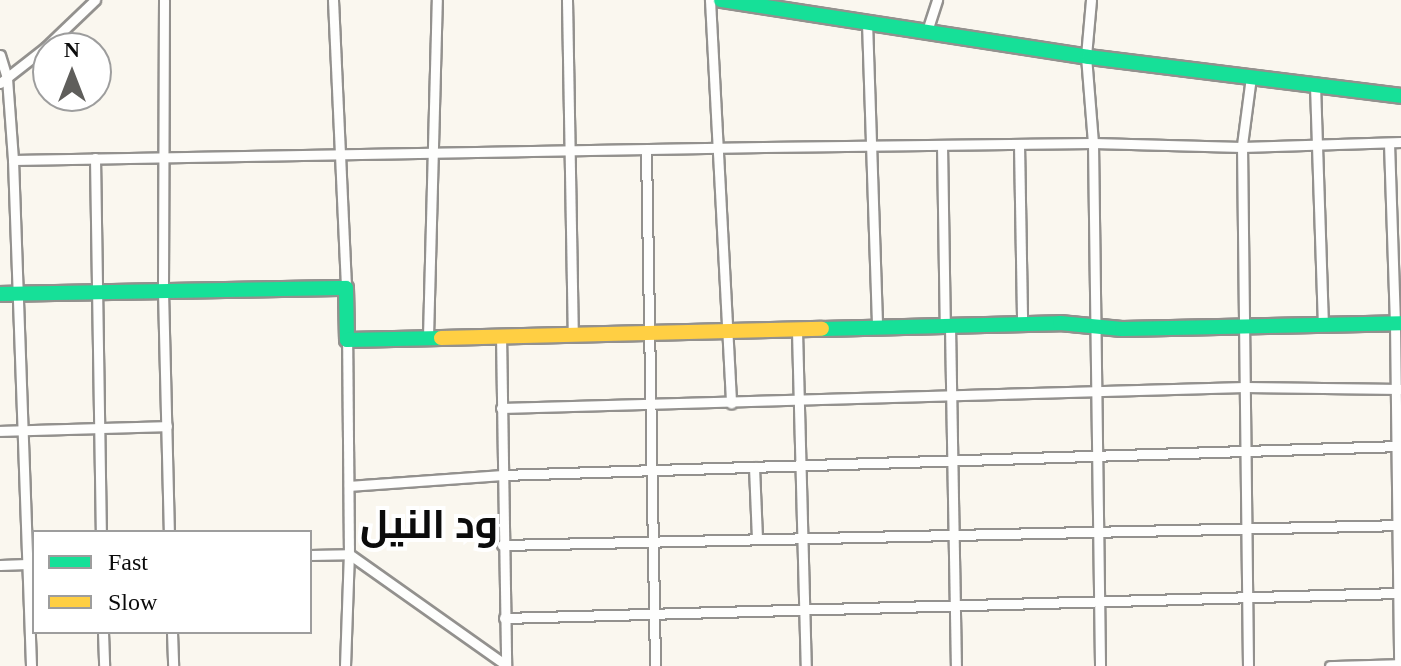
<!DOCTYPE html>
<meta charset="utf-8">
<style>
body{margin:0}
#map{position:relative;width:1401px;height:666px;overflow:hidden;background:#faf7ef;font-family:"Times New Roman",Cairo,serif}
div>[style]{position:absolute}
.roads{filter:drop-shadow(2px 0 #93918e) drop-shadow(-2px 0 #93918e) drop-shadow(0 2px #93918e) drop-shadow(0 -2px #93918e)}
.street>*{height:9px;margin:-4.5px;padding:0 4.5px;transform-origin:4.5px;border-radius:4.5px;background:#fefefd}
.fast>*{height:14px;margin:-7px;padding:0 7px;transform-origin:7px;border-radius:7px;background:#16e098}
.slow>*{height:14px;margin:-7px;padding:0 7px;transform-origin:7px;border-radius:7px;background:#ffcf43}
span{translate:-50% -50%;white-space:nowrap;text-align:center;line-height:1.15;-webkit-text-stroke:8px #fff;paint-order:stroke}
.town-label{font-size:40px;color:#0b0b0b;font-weight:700}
.legend{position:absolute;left:32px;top:530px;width:280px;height:104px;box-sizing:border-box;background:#fff;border:2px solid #9d9d9d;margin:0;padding:10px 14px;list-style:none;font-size:24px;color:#0b0b0b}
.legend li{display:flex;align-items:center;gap:16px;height:40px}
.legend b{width:40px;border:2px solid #9d9d9d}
.north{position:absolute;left:32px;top:32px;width:80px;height:80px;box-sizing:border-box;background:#fff;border:2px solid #9d9d9d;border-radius:50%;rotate:0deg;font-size:22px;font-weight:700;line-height:32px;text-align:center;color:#0b0b0b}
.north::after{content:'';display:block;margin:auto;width:28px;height:36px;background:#5f5e5b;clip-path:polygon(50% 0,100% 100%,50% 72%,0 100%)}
</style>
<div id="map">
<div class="roads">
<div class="street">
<div style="left:164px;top:0;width:291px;rotate:90.2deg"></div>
<div style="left:163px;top:291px;width:241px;rotate:88.6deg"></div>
<div style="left:333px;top:0;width:288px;rotate:87.4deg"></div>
<div style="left:567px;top:0;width:333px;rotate:89deg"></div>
<div style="left:710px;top:0;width:404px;rotate:87deg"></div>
<div style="left:1091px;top:0;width:56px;rotate:95.1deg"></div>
<div style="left:1086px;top:56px;width:87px;rotate:85.4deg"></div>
<div style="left:1093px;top:143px;width:523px;rotate:89.23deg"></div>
<div style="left:867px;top:22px;width:307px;rotate:88.1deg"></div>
<div style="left:927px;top:31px;width:33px;rotate:-72deg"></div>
<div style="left:0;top:55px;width:24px;rotate:73deg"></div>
<div style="left:7px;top:78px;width:82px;rotate:85.8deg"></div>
<div style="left:13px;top:160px;width:506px;rotate:87.96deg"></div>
<div style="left:0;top:83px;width:58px;rotate:-38deg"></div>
<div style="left:46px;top:47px;width:68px;rotate:-43.8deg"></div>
<div style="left:1315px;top:85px;width:240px;rotate:88.1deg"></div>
<div style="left:1389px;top:143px;width:180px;rotate:88.1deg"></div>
<div style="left:1395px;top:323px;width:343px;rotate:89.3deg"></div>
<div style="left:1019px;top:144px;width:180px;rotate:89deg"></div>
<div style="left:942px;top:145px;width:181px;rotate:89.1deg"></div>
<div style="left:646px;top:150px;width:516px;rotate:89deg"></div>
<div style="left:95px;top:158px;width:374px;rotate:89.1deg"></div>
<div style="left:13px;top:160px;width:751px;rotate:-0.99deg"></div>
<div style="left:764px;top:147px;width:329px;rotate:-0.7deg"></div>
<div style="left:1093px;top:143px;width:149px;rotate:1.5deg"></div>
<div style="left:1242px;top:147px;width:159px;rotate:-1.8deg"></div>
<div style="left:950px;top:326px;width:340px;rotate:89deg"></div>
<div style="left:797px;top:331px;width:335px;rotate:88.5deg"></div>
<div style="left:501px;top:334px;width:332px;rotate:89.1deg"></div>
<div style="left:428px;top:337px;width:337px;rotate:-88.5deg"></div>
<div style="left:501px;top:408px;width:744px;rotate:-1.62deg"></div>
<div style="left:1245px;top:387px;width:156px;rotate:0.7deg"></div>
<div style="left:0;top:431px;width:167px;rotate:-1.7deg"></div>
<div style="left:754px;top:467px;width:72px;rotate:87.6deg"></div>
<div style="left:349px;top:486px;width:153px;rotate:-4.1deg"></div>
<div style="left:502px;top:475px;width:899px;rotate:-1.85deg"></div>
<div style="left:502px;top:545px;width:899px;rotate:-1.27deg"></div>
<div style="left:310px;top:555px;width:39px;rotate:-1deg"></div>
<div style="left:349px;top:554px;width:192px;rotate:35.3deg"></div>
<div style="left:0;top:565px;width:34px;rotate:-2deg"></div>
<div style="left:504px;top:618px;width:897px;rotate:-1.6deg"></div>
<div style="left:103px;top:632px;width:34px;rotate:88deg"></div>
<div style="left:172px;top:632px;width:34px;rotate:88deg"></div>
<div style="left:345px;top:666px;width:112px;rotate:-88deg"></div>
<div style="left:349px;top:554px;width:214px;rotate:-90.5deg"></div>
<div style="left:1248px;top:666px;width:521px;rotate:-90.66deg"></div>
<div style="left:1242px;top:145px;width:69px;rotate:-82.5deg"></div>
<div style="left:1330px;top:666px;width:71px;rotate:-1.6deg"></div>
</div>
<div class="fast">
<div style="left:721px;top:0;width:372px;rotate:8.8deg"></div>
<div style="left:1089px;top:57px;width:314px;rotate:7.1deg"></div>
<div style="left:0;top:294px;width:346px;rotate:-1deg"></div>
<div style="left:346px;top:288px;width:52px;rotate:88.9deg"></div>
<div style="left:347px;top:340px;width:94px;rotate:-1.2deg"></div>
<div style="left:822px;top:329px;width:238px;rotate:-1.4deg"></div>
<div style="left:1060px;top:323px;width:62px;rotate:5.5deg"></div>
<div style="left:1122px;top:329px;width:279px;rotate:-1.2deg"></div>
</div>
<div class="slow">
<div style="left:441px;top:338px;width:381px;rotate:-1.4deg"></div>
</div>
</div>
<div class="town-label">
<span style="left:429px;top:525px">ود النيل</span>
</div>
<ul class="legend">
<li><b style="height:10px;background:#16e098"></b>Fast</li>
<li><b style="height:10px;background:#ffcf43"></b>Slow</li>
</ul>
<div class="north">N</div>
</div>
